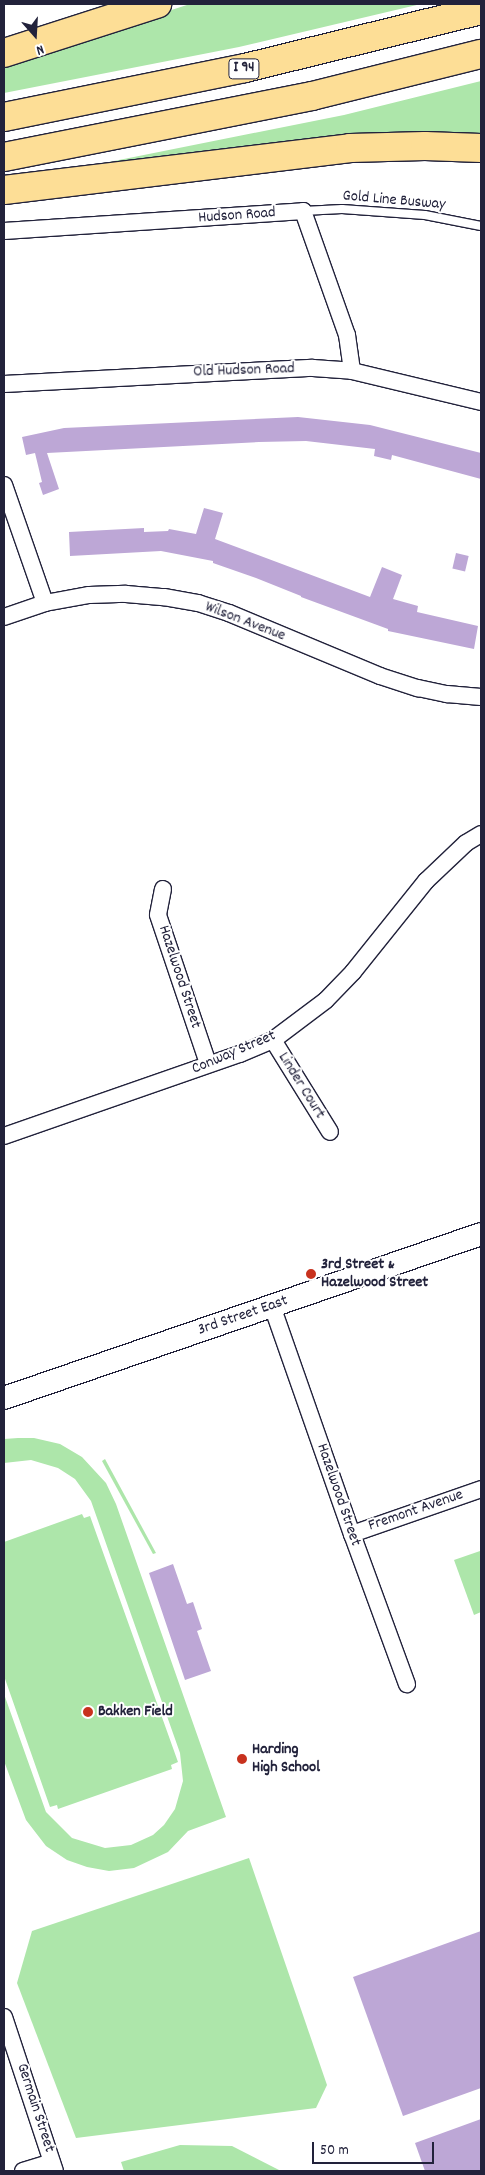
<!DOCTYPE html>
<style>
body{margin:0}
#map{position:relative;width:485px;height:2175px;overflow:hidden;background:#fff;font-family:Dekko,sans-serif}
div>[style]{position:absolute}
.green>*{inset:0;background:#ade6aa}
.building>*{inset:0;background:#bda7d6;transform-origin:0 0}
.roads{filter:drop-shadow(1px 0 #22223b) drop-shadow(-1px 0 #22223b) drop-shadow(0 1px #22223b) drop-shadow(0 -1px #22223b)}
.lane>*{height:8px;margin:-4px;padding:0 4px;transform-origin:4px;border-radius:4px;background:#fff}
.street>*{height:16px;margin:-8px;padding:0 8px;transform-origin:8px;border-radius:8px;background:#fff}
.secondary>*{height:22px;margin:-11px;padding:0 11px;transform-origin:11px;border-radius:11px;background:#fff}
.highway>*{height:28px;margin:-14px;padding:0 14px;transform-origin:14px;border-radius:14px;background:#fdde96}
.dots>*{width:14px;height:14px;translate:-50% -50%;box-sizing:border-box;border:2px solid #fff;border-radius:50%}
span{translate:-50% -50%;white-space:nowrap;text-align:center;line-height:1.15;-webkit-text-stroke:4px #fff;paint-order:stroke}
.shield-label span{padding:1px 4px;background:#fff;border:1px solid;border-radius:4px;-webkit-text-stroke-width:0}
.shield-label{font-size:15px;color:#22223b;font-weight:700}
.street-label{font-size:16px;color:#22223b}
.poi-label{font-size:16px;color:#22223b;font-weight:700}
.left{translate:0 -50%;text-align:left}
.frame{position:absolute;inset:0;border:5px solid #22223b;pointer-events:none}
.north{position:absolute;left:10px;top:10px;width:50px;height:50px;-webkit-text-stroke:4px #fff;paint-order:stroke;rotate:161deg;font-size:14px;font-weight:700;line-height:20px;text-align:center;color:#22223b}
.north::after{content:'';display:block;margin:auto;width:18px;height:22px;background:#22223b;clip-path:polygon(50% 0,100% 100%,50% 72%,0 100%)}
.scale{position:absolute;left:312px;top:2142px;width:122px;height:22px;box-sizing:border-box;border:2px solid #22223b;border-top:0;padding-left:6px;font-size:15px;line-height:18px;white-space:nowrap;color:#22223b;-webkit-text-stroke:4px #fff;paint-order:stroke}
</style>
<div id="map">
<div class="green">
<div style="clip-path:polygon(190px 4px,421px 4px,239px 47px,4px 93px,4px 64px)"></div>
<div style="clip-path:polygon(481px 81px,481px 142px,84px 167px,344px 115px)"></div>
<div style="clip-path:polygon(18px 1438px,34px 1438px,60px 1444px,82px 1457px,106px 1483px,116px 1504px,226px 1817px,188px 1831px,168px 1852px,134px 1868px,109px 1871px,87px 1867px,67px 1860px,46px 1846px,26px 1820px,4px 1761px,4px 1694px,46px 1812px,72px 1838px,105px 1848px,131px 1845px,153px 1835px,164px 1825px,175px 1809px,183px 1781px,180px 1753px,91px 1501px,75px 1479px,58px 1468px,31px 1460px,4px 1463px,4px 1439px)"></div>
<div style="clip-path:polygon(105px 1459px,156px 1553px,153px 1554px,102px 1461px)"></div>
<div style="clip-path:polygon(82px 1514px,84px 1518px,90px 1516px,178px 1762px,171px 1765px,172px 1769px,58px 1809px,57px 1805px,50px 1807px,4px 1676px,4px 1542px)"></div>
<div style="clip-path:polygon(480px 1551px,481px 1612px,474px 1615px,454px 1560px)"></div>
<div style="clip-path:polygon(249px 1858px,327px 2085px,316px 2108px,76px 2138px,17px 1983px,32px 1931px)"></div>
<div style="clip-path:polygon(180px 2145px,232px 2146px,281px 2171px,124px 2171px,121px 2162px)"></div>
</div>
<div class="building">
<div style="clip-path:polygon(298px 417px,370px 425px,481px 453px,481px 479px,392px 455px,391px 460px,374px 456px,375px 449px,306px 441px,259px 442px,47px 453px,59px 489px,43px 495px,39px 483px,42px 482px,35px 453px,26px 455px,22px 437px,64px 428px)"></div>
<div style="clip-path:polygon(204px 508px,223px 513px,215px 539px,370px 597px,382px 567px,402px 575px,393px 599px,418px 606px,417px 612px,478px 626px,474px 649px,388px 631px,388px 629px,301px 597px,301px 596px,256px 578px,213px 563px,213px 561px,161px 551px,70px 556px,69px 532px,144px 528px,144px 532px,168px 531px,169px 529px,196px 534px)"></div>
<div style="left:456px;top:553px;width:13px;height:16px;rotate:13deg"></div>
<div style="clip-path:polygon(173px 1564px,187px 1604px,193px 1602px,202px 1629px,197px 1631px,211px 1671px,185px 1680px,149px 1573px)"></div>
<div style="clip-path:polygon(481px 1931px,481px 2088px,403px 2116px,353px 1977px)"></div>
<div style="clip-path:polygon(481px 2119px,481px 2171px,425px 2171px,415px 2143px)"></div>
</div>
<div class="roads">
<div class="lane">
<div style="left:303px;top:211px;width:39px;rotate:-3deg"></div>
<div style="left:342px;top:209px;width:83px;rotate:4.1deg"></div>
<div style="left:425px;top:215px;width:57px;rotate:11.1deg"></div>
</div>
<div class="street">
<div style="left:4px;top:231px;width:300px;rotate:-3.8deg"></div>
<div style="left:303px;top:211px;width:132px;rotate:70.5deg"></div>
<div style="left:347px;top:335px;width:36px;rotate:82deg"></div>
<div style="left:4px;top:384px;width:309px;rotate:-3deg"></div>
<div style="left:313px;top:368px;width:39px;rotate:4deg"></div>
<div style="left:352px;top:371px;width:133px;rotate:13.5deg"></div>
<div style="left:4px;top:485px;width:125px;rotate:70.8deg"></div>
<div style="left:4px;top:617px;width:43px;rotate:-18.9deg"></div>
<div style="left:45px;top:603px;width:45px;rotate:-10.3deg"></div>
<div style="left:89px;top:595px;width:37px;rotate:-2deg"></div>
<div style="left:126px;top:594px;width:38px;rotate:5deg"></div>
<div style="left:164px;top:597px;width:35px;rotate:10deg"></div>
<div style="left:198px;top:603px;width:33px;rotate:18deg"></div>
<div style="left:229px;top:613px;width:164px;rotate:22.6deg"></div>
<div style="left:380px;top:676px;width:40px;rotate:18deg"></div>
<div style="left:418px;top:688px;width:30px;rotate:12deg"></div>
<div style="left:447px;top:694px;width:34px;rotate:5deg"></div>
<div style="left:163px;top:889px;width:26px;rotate:101deg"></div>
<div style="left:158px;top:915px;width:157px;rotate:71.4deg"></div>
<div style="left:273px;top:1040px;width:108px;rotate:58.2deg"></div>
<div style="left:4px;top:1136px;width:250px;rotate:-19.2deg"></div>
<div style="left:240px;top:1054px;width:36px;rotate:-23deg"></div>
<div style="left:273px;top:1040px;width:66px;rotate:-37deg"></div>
<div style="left:326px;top:1000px;width:39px;rotate:-46deg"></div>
<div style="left:353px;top:972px;width:117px;rotate:-51.3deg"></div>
<div style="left:426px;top:881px;width:55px;rotate:-43.5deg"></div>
<div style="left:466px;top:843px;width:17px;rotate:-31deg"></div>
<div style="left:272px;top:1306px;width:242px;rotate:70.7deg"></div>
<div style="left:352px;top:1534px;width:160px;rotate:69.9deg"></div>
<div style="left:352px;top:1534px;width:137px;rotate:-19.2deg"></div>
<div style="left:4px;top:2017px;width:162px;rotate:71.7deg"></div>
<div style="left:23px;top:2171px;width:30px;rotate:-17deg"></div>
</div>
<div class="secondary">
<div style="left:4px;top:1398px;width:504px;rotate:-18.97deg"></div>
</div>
<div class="highway">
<div style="left:4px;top:53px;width:161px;rotate:-17.8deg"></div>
<div style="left:4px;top:117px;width:246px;rotate:-11.5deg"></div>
<div style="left:245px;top:68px;width:243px;rotate:-13.8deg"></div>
<div style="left:4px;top:157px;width:314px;rotate:-11.2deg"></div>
<div style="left:312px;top:96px;width:174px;rotate:-14deg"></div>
<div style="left:4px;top:190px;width:349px;rotate:-6.9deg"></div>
<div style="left:350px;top:148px;width:75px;rotate:-1.5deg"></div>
<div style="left:425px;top:146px;width:56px;rotate:2deg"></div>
</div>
</div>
<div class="dots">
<div style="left:311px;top:1274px;background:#c8321e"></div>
<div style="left:88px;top:1712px;background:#c8321e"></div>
<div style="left:242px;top:1759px;background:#c8321e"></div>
</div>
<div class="shield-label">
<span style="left:244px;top:69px">I 94</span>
</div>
<div class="street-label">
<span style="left:394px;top:201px;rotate:5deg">Gold Line Busway</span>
<span style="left:237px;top:216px;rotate:-4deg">Hudson Road</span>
<span style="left:244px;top:371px;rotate:-2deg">Old Hudson Road</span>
<span style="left:245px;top:622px;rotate:21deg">Wilson Avenue</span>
<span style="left:179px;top:977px;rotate:72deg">Hazelwood Street</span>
<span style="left:234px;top:1053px;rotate:-23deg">Conway Street</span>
<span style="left:301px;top:1086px;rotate:58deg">Linder Court</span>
<span style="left:243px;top:1316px;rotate:-19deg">3rd Street East</span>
<span style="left:338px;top:1495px;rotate:71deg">Hazelwood Street</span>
<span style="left:416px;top:1511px;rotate:-19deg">Fremont Avenue</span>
<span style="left:35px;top:2108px;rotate:72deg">Germain Street</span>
</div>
<div class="poi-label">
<span class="left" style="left:321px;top:1274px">3rd Street &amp;<br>Hazelwood Street</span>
<span class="left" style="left:98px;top:1712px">Bakken Field</span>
<span class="left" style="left:252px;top:1759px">Harding<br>High School</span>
</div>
<div class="frame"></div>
<div class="north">N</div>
<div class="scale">50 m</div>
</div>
